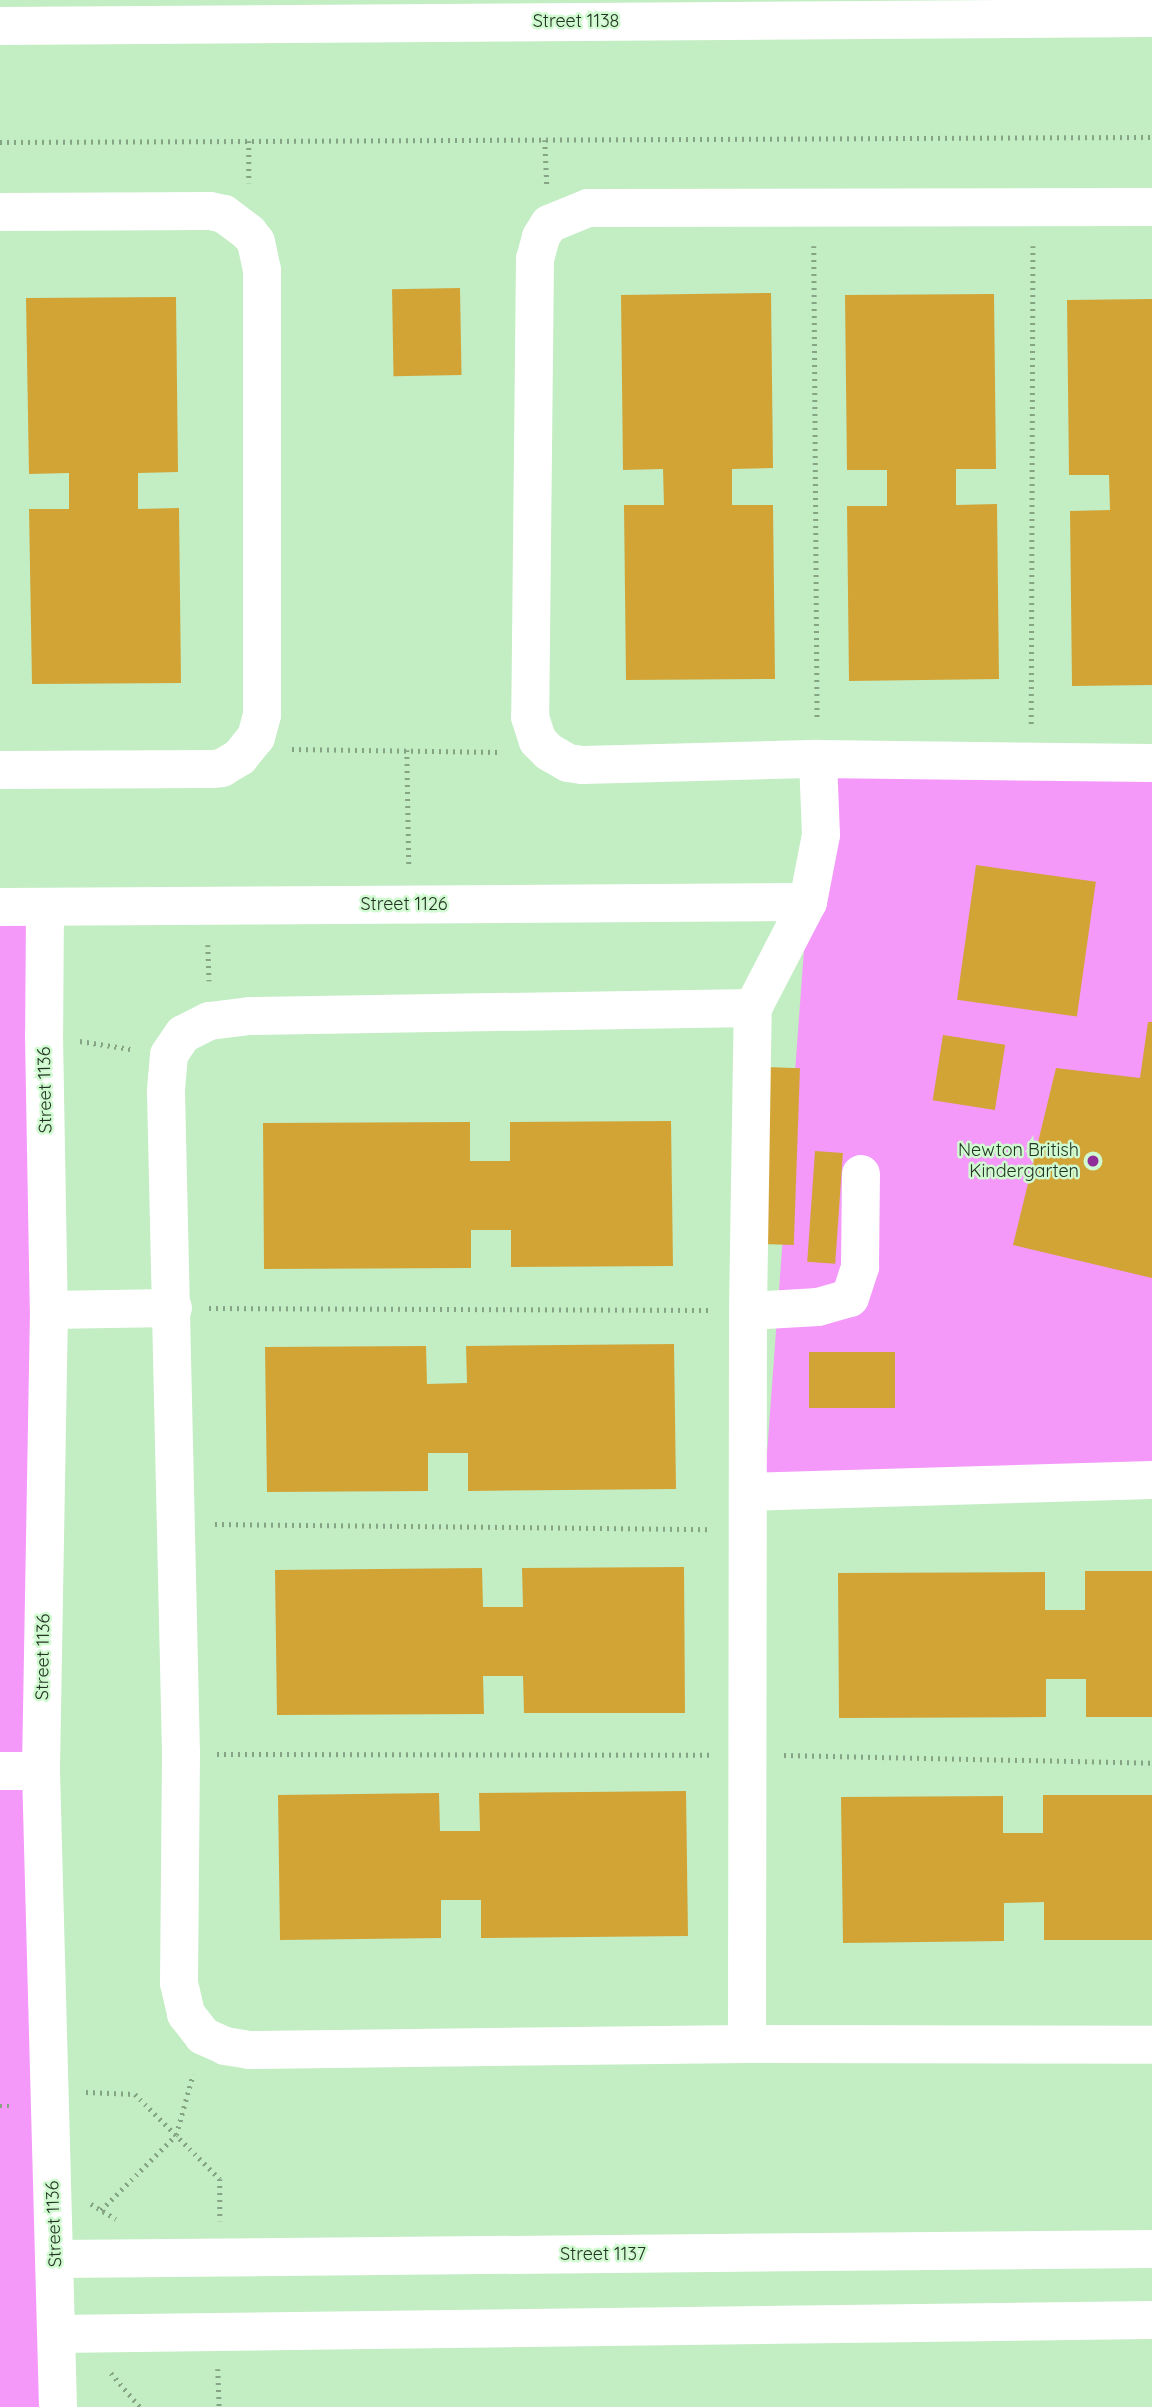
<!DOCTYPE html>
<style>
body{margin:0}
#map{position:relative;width:1152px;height:2407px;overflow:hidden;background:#c3edc3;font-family:Quicksand,sans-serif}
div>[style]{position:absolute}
.green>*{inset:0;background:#f498f9}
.building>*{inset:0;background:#d2a436;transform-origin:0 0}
.path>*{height:4.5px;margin-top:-2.25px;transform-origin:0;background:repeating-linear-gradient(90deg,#84a484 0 2px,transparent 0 7px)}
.minor>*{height:38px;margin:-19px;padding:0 19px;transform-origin:19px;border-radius:19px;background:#fff}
.dots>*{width:19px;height:19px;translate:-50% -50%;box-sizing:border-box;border:4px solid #d0fad0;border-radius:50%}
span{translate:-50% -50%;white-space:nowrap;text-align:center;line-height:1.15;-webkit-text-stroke:5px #d0fad0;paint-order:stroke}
.street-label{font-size:18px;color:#243424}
.poi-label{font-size:18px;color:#243424}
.right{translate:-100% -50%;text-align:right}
</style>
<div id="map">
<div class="green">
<div style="clip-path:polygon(1152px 756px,1152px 1485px,765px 1481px,818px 759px)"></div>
<div style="clip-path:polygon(45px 907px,63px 2407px,0 2407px,0 909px)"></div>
</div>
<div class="building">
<div style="left:460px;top:288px;width:87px;height:68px;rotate:89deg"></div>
<div style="clip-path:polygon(771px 293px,773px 468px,732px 469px,732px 505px,773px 505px,775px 679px,626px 680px,624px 505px,664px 505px,663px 469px,623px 470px,621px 295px)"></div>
<div style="clip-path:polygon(994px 294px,996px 469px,956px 469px,956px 505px,997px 504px,999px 679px,849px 681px,847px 506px,887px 506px,887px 470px,847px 470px,845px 295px)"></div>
<div style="clip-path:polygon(176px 297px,178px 472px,138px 473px,138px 509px,179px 508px,181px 683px,32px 684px,29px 509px,69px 509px,69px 473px,29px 474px,26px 298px)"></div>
<div style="clip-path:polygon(1152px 299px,1152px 685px,1072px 686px,1070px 511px,1110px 510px,1109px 475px,1069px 475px,1067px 300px)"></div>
<div style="left:976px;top:865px;width:121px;height:136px;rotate:8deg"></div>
<div style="clip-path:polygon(1148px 1022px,1152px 1022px,1152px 1278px,1013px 1245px,1056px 1068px,1140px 1078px)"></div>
<div style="left:943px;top:1035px;width:63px;height:66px;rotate:9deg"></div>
<div style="left:765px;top:1067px;width:35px;height:177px;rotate:2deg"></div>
<div style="clip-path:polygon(671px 1121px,673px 1266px,511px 1267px,511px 1230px,471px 1230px,471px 1268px,264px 1269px,263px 1123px,470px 1122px,470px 1161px,510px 1161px,510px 1122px)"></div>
<div style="left:815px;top:1151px;width:28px;height:111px;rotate:4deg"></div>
<div style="clip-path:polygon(674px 1344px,676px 1489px,468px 1491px,468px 1453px,428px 1453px,428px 1491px,267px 1492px,265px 1347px,426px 1346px,427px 1384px,467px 1383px,466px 1346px)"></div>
<div style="left:895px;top:1352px;width:56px;height:86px;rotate:90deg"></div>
<div style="clip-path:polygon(684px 1567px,685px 1713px,524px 1713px,523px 1676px,483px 1676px,484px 1714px,277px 1715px,275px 1570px,482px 1568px,483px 1607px,523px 1607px,522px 1568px)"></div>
<div style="clip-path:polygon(1085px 1571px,1152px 1571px,1152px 1717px,1086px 1717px,1086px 1679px,1046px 1679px,1046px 1717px,839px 1718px,838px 1573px,1045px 1572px,1045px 1610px,1085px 1610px)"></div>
<div style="clip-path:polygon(686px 1791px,688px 1936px,481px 1938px,481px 1900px,441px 1900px,441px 1938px,280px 1940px,278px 1795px,439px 1793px,440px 1831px,480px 1831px,479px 1793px)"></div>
<div style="clip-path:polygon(1043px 1795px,1152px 1795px,1152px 1940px,1044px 1940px,1044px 1902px,1004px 1903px,1004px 1941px,843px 1943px,841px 1797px,1003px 1796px,1003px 1833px,1043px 1833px)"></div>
</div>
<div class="path">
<div style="left:545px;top:140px;width:45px;rotate:87.5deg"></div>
<div style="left:249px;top:141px;width:42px;rotate:90deg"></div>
<div style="left:0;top:142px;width:1152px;rotate:-0.25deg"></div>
<div style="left:814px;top:246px;width:474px;rotate:89.6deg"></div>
<div style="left:1031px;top:724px;width:478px;rotate:-89.8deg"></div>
<div style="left:292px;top:749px;width:209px;rotate:0.8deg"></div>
<div style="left:407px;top:750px;width:118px;rotate:89deg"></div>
<div style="left:208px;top:945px;width:36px;rotate:88deg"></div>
<div style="left:80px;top:1041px;width:51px;rotate:9.1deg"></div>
<div style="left:209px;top:1308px;width:502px;rotate:0.23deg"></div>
<div style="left:215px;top:1524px;width:495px;rotate:0.6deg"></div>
<div style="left:217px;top:1754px;width:492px;rotate:0.1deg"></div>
<div style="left:784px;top:1755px;width:368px;rotate:1.2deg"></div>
<div style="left:86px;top:2092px;width:49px;rotate:2.3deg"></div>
<div style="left:135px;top:2094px;width:120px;rotate:45deg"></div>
<div style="left:220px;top:2179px;width:42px;rotate:90deg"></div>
<div style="left:0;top:2106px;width:12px"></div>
<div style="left:91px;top:2204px;width:29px;rotate:31deg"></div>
<div style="left:101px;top:2210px;width:106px;rotate:-45deg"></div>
<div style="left:176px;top:2135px;width:63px;rotate:-74.4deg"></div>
<div style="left:218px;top:2369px;width:38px;rotate:88deg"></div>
<div style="left:111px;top:2373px;width:45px;rotate:49.5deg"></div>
</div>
<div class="minor">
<div style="left:0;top:26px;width:1152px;rotate:-0.4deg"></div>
<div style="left:1152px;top:207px;width:564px;rotate:179.9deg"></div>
<div style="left:588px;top:208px;width:42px;rotate:157.7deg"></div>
<div style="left:549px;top:224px;width:15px;rotate:122deg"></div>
<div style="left:541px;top:237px;width:23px;rotate:105deg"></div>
<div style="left:535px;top:259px;width:458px;rotate:90.6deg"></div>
<div style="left:530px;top:717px;width:25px;rotate:72deg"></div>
<div style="left:538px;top:741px;width:16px;rotate:45deg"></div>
<div style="left:549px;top:752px;width:22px;rotate:30deg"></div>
<div style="left:568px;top:763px;width:15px;rotate:8deg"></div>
<div style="left:583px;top:765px;width:235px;rotate:-1.5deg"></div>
<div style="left:818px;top:759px;width:334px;rotate:0.7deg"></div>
<div style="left:0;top:212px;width:210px;rotate:-0.3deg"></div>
<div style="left:210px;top:211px;width:14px;rotate:12deg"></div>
<div style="left:224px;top:214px;width:31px;rotate:37deg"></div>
<div style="left:249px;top:233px;width:11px;rotate:52deg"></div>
<div style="left:256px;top:242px;width:29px;rotate:78deg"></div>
<div style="left:262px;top:270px;width:445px;rotate:90deg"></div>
<div style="left:262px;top:715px;width:23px;rotate:105deg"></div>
<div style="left:256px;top:737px;width:26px;rotate:129deg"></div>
<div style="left:240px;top:757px;width:21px;rotate:149deg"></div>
<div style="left:222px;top:768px;width:10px;rotate:174deg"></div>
<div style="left:212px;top:769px;width:212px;rotate:179.7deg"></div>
<div style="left:0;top:907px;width:808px;rotate:-0.35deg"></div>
<div style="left:45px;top:907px;width:128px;rotate:90.4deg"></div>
<div style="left:44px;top:1035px;width:275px;rotate:89deg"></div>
<div style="left:49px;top:1310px;width:461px;rotate:91deg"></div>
<div style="left:41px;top:1771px;width:636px;rotate:88.47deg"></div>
<div style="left:753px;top:1008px;width:503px;rotate:179.09deg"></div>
<div style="left:250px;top:1016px;width:41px;rotate:173deg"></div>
<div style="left:209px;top:1021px;width:29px;rotate:153deg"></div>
<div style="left:183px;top:1034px;width:25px;rotate:124deg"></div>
<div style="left:169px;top:1055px;width:37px;rotate:95deg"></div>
<div style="left:166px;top:1092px;width:662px;rotate:88.7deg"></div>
<div style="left:181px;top:1754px;width:229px;rotate:90.5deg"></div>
<div style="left:179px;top:1983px;width:32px;rotate:77deg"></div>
<div style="left:186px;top:2014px;width:28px;rotate:52deg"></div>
<div style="left:203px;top:2036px;width:24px;rotate:24deg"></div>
<div style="left:225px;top:2046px;width:25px;rotate:9deg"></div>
<div style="left:250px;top:2050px;width:497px;rotate:-0.7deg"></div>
<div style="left:747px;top:2044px;width:733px;rotate:-89.92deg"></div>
<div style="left:748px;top:1311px;width:303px;rotate:-89.1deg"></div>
<div style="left:753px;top:1008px;width:119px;rotate:-62.6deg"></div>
<div style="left:808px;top:902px;width:68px;rotate:-79deg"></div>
<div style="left:821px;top:835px;width:76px;rotate:-92.3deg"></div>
<div style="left:49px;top:1310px;width:124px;rotate:-0.9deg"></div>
<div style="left:748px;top:1311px;width:70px;rotate:-3.3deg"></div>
<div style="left:818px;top:1307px;width:33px;rotate:-16deg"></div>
<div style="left:850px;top:1298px;width:33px;rotate:-72deg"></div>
<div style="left:860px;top:1267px;width:93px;rotate:-89.4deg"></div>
<div style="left:748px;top:1492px;width:404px;rotate:-1.7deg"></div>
<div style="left:0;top:1771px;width:41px"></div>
<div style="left:747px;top:2044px;width:405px;rotate:0.1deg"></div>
<div style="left:55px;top:2259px;width:1097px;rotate:-0.52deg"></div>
<div style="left:57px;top:2334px;width:1095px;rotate:-0.73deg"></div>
</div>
<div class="dots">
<div style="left:1093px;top:1161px;background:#8f2e96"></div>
</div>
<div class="street-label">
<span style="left:576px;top:21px">Street 1138</span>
<span style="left:404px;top:904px">Street 1126</span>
<span style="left:45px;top:1090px;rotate:-91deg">Street 1136</span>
<span style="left:43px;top:1657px;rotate:-89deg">Street 1136</span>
<span style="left:54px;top:2224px;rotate:-92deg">Street 1136</span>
<span style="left:603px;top:2254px">Street 1137</span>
</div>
<div class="poi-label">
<span class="right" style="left:1079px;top:1161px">Newton British<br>Kindergarten</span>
</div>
</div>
